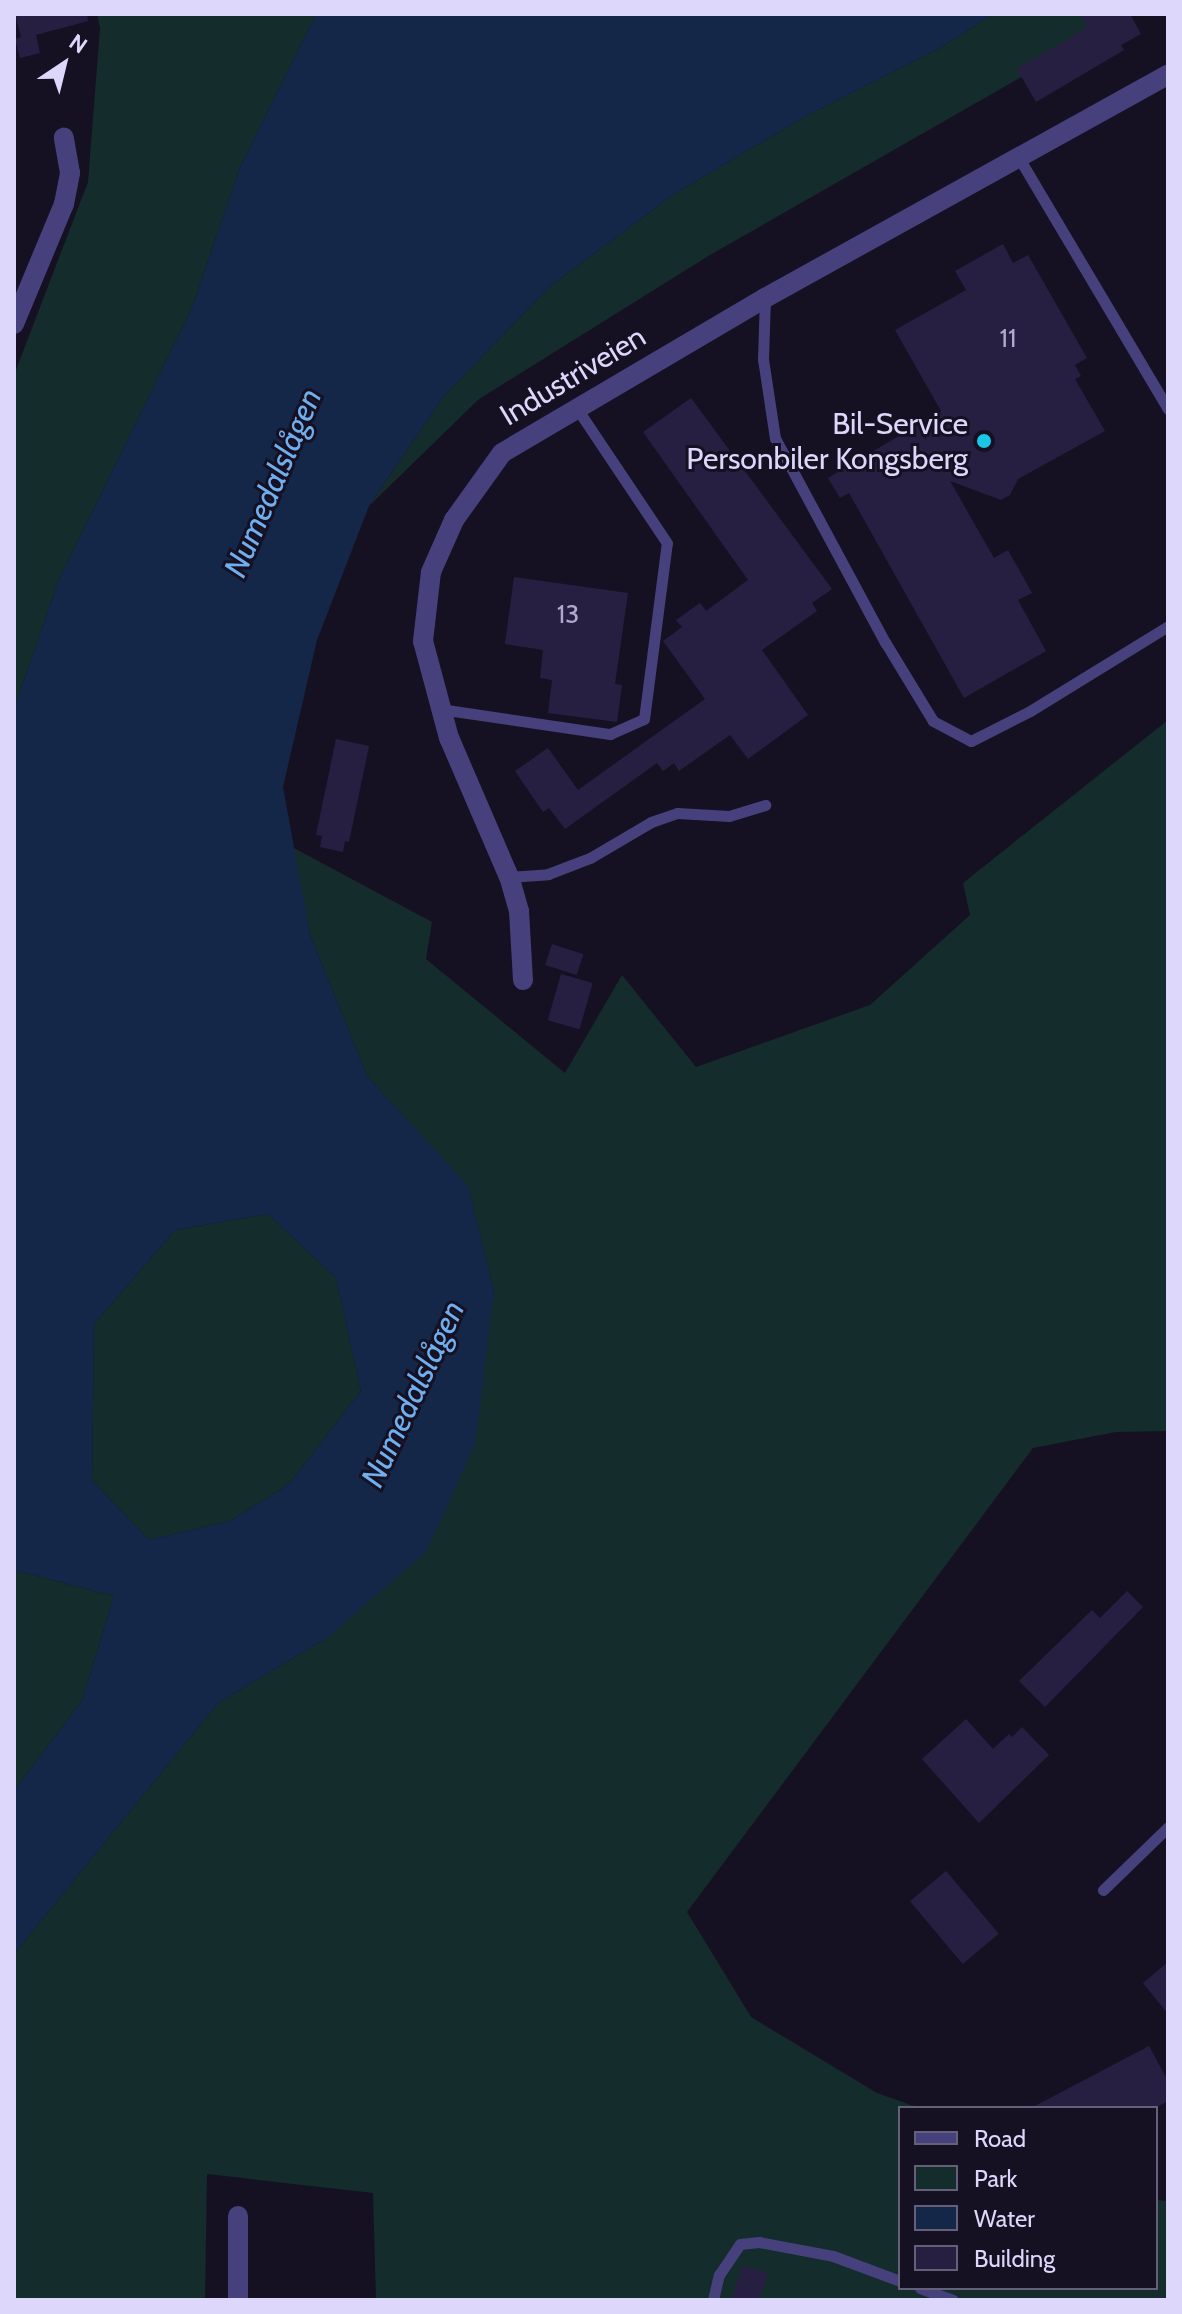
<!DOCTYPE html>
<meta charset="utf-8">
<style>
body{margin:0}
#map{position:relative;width:1182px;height:2314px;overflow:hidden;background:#151123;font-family:Cabin,sans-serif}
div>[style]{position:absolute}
.green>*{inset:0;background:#142c2c}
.water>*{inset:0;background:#152748}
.building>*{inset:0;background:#271f42;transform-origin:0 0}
.service>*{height:11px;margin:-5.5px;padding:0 5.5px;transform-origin:5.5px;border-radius:5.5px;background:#46417d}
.minor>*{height:20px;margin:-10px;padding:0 10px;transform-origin:10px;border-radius:10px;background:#46417d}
.dots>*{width:22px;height:22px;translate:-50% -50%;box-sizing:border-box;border:4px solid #151123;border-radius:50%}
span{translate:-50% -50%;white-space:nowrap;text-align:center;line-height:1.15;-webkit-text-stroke:6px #151123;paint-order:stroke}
.number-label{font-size:26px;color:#b0a9cd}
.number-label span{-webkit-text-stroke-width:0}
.street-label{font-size:30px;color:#ddd7fb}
.poi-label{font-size:30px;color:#ddd7fb}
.right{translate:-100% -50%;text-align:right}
.water-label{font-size:32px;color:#6faff0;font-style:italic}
.frame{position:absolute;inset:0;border:16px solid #ddd7fb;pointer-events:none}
.legend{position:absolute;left:898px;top:2106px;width:260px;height:184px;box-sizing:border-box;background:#151123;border:2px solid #656079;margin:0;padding:10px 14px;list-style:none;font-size:24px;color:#ddd7fb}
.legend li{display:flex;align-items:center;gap:16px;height:40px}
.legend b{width:40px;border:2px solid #656079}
.north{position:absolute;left:24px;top:24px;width:80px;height:80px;-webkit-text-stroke:6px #151123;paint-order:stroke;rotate:35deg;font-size:22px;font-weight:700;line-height:32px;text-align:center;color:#ddd7fb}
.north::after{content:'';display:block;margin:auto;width:28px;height:36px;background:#ddd7fb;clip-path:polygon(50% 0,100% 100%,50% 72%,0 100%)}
</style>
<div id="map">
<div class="green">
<div style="clip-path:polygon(97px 14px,316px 14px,240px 167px,192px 308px,59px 580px,14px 709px,14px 375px,88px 182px,100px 28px)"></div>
<div style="clip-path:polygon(993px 14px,1132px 14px,710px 255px,479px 399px,369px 506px,443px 397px,549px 287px,673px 195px,804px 117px,940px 48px)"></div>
<div style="clip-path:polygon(1168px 720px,1168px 1431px,1116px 1432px,1033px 1448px,687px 1912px,751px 2017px,877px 2093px,920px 2108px,900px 2108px,900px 2288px,1156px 2288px,1156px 2200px,1168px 2201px,1168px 2300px,376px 2300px,373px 2193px,207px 2174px,205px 2300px,14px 2300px,14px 1954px,218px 1703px,327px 1638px,494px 1291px,468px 1187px,367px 1076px,310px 935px,292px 847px,432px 922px,426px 959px,565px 1073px,622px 975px,696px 1067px,870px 1005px,970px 915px,963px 883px)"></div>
<div style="clip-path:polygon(268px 1214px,336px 1278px,361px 1391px,290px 1483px,280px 1490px,230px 1521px,149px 1540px,92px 1480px,94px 1324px,175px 1230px)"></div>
<div style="clip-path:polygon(14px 1570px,114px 1596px,82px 1701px,14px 1791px)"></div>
</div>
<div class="water">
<div style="clip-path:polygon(evenodd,316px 14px,993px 14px,940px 48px,804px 117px,673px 195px,549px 287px,443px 397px,369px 506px,317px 640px,283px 787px,310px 935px,367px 1076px,468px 1186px,494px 1291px,475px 1444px,426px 1552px,327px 1638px,218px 1703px,14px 1954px,14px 1791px,82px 1701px,114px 1596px,14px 1570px,14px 709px,59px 580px,192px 308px,240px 167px,316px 14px,268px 1214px,336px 1278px,361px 1391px,290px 1483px,280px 1490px,230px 1521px,149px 1540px,92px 1480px,94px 1324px,175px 1230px,268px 1214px)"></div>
</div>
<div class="building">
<div style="clip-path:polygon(15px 14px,87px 14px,88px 21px,36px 35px,40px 53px,20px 58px,15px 39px,21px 37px)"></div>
<div style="clip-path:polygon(1080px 14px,1130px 14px,1141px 34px,1121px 45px,1124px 50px,1036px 102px,1017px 69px,1088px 27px)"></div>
<div style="clip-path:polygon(1003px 244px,1013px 263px,1028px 255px,1087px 358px,1075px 365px,1081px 376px,1075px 379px,1105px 431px,1018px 479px,1010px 495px,1001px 500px,950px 481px,994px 558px,1008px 550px,1032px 593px,1018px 600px,1046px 651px,964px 698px,849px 493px,840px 498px,828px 478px,941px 411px,895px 330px,966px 290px,955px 271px)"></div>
<div style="clip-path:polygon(691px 398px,832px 589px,812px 603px,817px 611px,762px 650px,808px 715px,748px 759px,730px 735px,679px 771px,674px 763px,663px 771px,657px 763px,565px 829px,549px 808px,543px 812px,515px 771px,548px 748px,578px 790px,705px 699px,663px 641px,682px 627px,676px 620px,700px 603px,706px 611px,748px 580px,643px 432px)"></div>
<div style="clip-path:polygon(514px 577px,628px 593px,615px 684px,622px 685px,617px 722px,548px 713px,552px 680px,540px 678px,543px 650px,505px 644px)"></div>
<div style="clip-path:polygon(336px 739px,369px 746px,349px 842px,345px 841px,343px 852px,320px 847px,322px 836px,316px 835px)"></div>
<div style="left:552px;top:944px;width:33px;height:22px;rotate:18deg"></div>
<div style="left:561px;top:974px;width:33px;height:48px;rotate:16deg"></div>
<div style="clip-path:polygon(1127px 1591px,1143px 1607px,1045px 1707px,1019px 1681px,1092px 1610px,1100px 1618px)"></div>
<div style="clip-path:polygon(966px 1719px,993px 1749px,1009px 1734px,1012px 1737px,1022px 1727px,1049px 1755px,979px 1823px,922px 1759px)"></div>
<div style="left:946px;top:1871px;width:82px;height:47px;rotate:50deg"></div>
<div style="clip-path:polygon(1168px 1962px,1168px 2014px,1143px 1983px)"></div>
<div style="clip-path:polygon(1149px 2046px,1168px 2081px,1168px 2101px,1155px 2108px,1031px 2108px)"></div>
<div style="clip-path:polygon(743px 2265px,768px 2274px,759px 2300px,731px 2300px)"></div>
</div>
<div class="service">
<div style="left:1019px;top:158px;width:292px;rotate:59.3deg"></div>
<div style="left:765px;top:298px;width:61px;rotate:91.9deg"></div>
<div style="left:763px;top:359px;width:80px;rotate:81.4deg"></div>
<div style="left:775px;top:438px;width:232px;rotate:61.7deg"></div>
<div style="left:885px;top:642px;width:92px;rotate:58.7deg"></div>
<div style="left:933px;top:721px;width:43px;rotate:27.8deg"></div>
<div style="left:971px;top:741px;width:66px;rotate:-27deg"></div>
<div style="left:1030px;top:711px;width:162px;rotate:-31.6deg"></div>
<div style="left:440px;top:709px;width:172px;rotate:8.4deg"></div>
<div style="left:610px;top:734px;width:37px;rotate:-24deg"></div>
<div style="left:644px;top:719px;width:177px;rotate:-82.6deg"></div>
<div style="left:667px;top:543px;width:164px;rotate:-123.8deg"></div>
<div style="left:509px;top:877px;width:39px;rotate:-4deg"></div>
<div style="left:548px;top:874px;width:45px;rotate:-20.9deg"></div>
<div style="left:590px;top:858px;width:71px;rotate:-30.5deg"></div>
<div style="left:651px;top:822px;width:28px;rotate:-19deg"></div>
<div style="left:677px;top:813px;width:52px;rotate:3.3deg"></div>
<div style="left:729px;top:816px;width:38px;rotate:-17deg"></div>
<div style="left:1103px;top:1890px;width:91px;rotate:-44.1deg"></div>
<div style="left:920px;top:2288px;width:35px;rotate:20deg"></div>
<div style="left:713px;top:2300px;width:26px;rotate:-77deg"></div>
<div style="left:719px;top:2275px;width:37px;rotate:-56deg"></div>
<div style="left:740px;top:2244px;width:19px;rotate:-6deg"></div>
<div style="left:759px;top:2242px;width:75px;rotate:10.7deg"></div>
<div style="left:833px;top:2256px;width:72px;rotate:20.5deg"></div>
</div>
<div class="minor">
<div style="left:14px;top:324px;width:130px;rotate:-67.4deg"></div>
<div style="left:64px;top:204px;width:32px;rotate:-79deg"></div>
<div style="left:70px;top:173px;width:36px;rotate:-100deg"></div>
<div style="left:523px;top:980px;width:69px;rotate:-93.3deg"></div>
<div style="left:519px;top:911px;width:35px;rotate:-106deg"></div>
<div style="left:509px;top:877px;width:151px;rotate:-113.3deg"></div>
<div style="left:449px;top:738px;width:100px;rotate:-105deg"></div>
<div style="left:423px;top:641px;width:69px;rotate:-83.4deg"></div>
<div style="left:431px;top:572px;width:57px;rotate:-66.1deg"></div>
<div style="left:454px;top:520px;width:82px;rotate:-54.4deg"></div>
<div style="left:502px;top:453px;width:305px;rotate:-30.5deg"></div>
<div style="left:765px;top:298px;width:461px;rotate:-29deg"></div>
<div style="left:238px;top:2216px;width:84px;rotate:90deg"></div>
</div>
<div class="dots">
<div style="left:984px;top:441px;background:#18c8e6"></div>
</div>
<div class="number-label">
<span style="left:1008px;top:339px">11</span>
<span style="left:568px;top:615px">13</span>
</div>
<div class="street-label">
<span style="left:573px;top:376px;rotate:-31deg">Industriveien</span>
</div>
<div class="poi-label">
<span class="right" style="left:968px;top:441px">Bil-Service<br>Personbiler Kongsberg</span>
</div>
<div class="water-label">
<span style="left:273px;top:483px;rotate:-67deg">Numedalslågen</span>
<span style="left:413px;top:1394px;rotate:-65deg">Numedalslågen</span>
</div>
<div class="frame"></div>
<ul class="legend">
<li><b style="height:10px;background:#46417d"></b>Road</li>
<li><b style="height:22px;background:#142c2c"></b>Park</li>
<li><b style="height:22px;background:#152748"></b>Water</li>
<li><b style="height:22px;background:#271f42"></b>Building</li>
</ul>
<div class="north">N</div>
</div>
